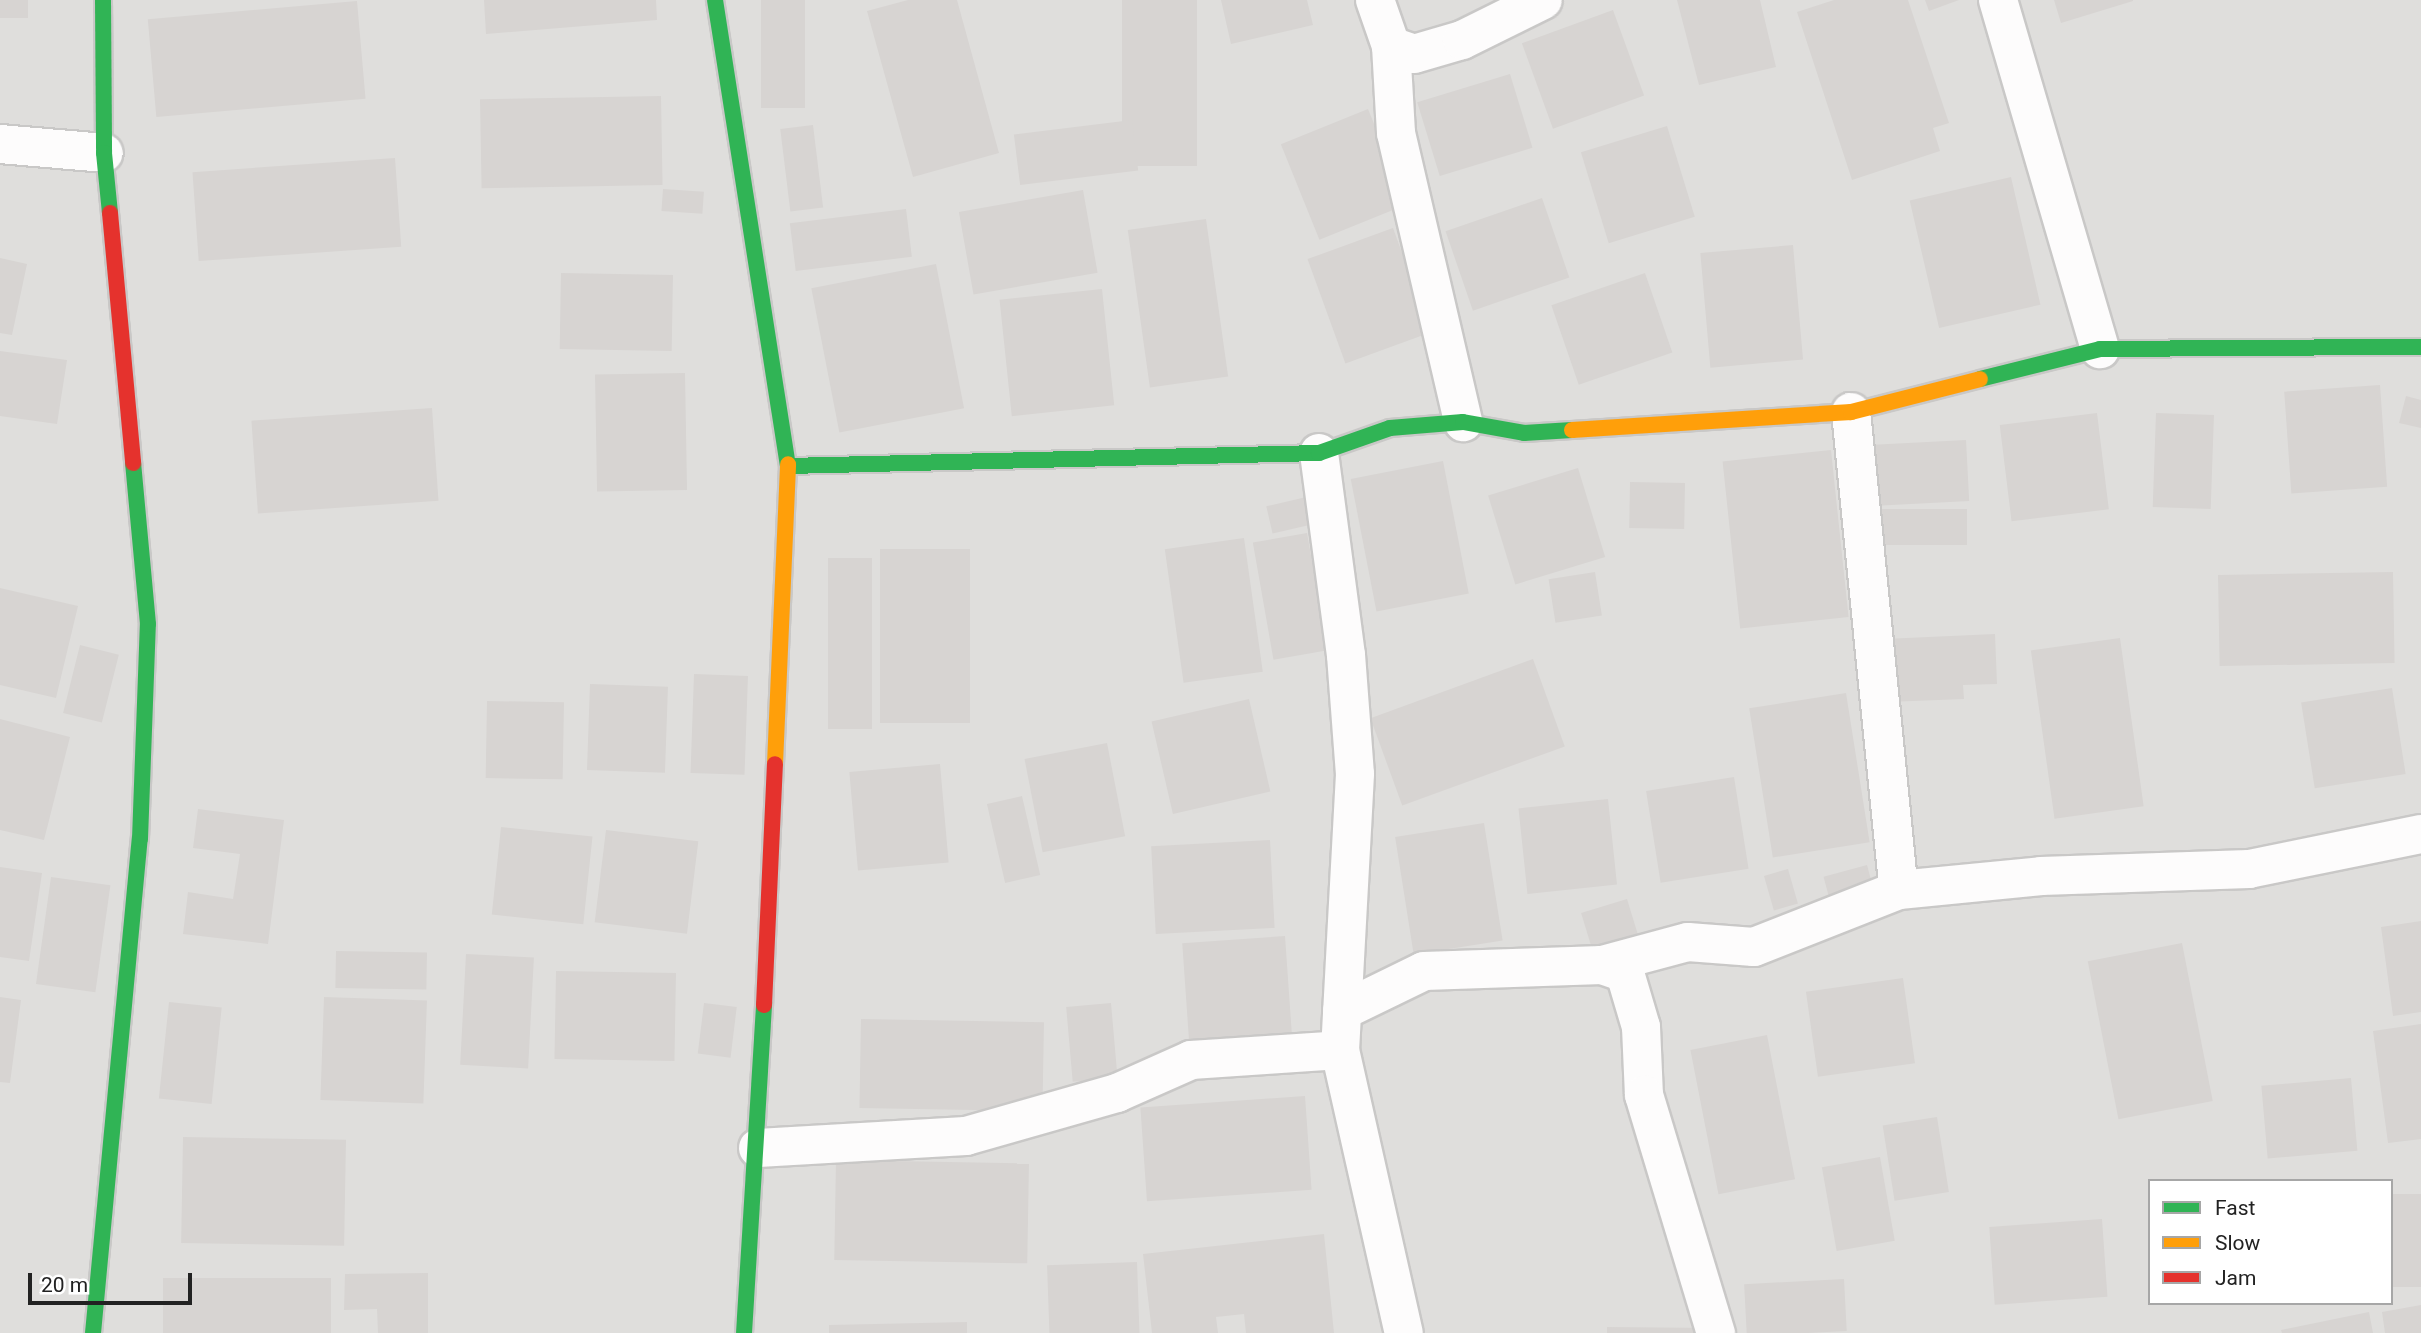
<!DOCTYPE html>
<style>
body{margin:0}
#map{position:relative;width:2421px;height:1333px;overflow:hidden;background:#f0eeeb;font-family:Roboto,sans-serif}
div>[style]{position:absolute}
.residential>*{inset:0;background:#dfdedc}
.building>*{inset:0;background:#d7d4d2;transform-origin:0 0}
.roads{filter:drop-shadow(2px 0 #c9c8c7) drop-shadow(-2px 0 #c9c8c7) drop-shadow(0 2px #c9c8c7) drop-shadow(0 -2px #c9c8c7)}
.street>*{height:38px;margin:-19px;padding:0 19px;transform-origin:19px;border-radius:19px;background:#fdfcfc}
.fast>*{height:16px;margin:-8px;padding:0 8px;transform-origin:8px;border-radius:8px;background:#30b455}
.slow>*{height:16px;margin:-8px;padding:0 8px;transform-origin:8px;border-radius:8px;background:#ff9f0a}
.jam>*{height:16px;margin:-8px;padding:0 8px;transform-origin:8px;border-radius:8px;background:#e5322d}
span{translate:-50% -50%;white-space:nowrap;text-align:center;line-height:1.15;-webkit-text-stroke:6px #fff;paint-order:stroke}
.legend{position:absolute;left:2148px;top:1179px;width:245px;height:126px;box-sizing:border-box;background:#fff;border:2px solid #a7a7a7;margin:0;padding:9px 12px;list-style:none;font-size:21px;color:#222}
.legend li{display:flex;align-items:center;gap:14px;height:35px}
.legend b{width:35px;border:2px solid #a7a7a7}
.scale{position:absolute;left:28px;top:1273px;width:164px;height:32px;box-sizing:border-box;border:4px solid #222;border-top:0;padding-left:9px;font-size:21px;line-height:24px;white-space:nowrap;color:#222;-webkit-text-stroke:5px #fff;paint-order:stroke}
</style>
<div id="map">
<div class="residential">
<div style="clip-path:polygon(evenodd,0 0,2421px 0,2421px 1333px,0 1333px,0 0,2150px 1181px,2391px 1181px,2391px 1303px,2150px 1303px,2150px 1181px)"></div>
</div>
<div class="building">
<div style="left:0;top:0;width:28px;height:18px"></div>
<div style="clip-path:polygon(484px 0,656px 0,657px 20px,486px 34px)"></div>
<div style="left:761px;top:0;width:44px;height:108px"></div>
<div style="clip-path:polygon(908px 0,957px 0,999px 153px,913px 177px,867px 11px)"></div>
<div style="left:1122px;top:0;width:75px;height:166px"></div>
<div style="clip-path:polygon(1221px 0,1307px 0,1313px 25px,1231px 44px)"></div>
<div style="clip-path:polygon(1677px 0,1760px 0,1776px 67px,1699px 85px)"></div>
<div style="clip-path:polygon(1834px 0,1908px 0,1949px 123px,1933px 128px,1940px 151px,1852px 180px,1797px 12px)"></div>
<div style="clip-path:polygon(1925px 0,1959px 0,1929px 11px)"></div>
<div style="clip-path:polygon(2054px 0,2133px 0,2133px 1px,2061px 23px)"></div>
<div style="left:357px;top:1px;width:98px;height:210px;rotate:85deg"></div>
<div style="left:1613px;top:10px;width:91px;height:97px;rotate:70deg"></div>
<div style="left:1510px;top:74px;width:77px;height:97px;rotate:73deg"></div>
<div style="left:661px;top:96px;width:89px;height:181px;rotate:89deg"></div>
<div style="left:1368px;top:109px;width:103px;height:94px;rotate:68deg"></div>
<div style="left:1132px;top:120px;width:51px;height:119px;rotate:83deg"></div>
<div style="left:813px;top:125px;width:83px;height:33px;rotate:83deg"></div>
<div style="left:1667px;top:126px;width:95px;height:90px;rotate:73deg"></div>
<div style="left:395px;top:158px;width:89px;height:203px;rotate:86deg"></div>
<div style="left:2011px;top:177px;width:131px;height:104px;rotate:77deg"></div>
<div style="left:663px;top:189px;width:41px;height:22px;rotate:4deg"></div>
<div style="left:1083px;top:190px;width:84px;height:126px;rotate:80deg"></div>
<div style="left:1542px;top:198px;width:84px;height:102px;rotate:71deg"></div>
<div style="left:906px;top:209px;width:48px;height:117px;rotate:83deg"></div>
<div style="left:1206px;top:219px;width:159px;height:79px;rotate:82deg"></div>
<div style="left:1393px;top:228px;width:111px;height:91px;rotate:70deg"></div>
<div style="left:1793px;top:245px;width:115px;height:93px;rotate:85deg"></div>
<div style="clip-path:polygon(0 258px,27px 264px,12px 335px,0 333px)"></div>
<div style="left:936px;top:264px;width:147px;height:127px;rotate:79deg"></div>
<div style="left:561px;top:273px;width:112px;height:76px;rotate:1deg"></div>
<div style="left:1645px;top:273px;width:84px;height:99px;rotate:71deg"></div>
<div style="left:1102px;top:289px;width:117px;height:103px;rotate:84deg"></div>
<div style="clip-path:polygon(0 351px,67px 360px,57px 424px,0 416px)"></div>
<div style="left:685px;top:373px;width:117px;height:90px;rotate:89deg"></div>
<div style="left:2380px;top:385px;width:102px;height:96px;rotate:86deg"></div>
<div style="clip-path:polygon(2406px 396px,2421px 400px,2421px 428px,2399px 423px)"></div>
<div style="left:432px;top:408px;width:93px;height:181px;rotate:86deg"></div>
<div style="left:2097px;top:413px;width:97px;height:98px;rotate:83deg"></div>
<div style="left:2156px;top:413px;width:58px;height:94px;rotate:2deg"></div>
<div style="left:1966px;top:440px;width:61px;height:102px;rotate:87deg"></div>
<div style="left:1831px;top:450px;width:168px;height:109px;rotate:84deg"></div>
<div style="left:1443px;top:461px;width:135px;height:94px;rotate:79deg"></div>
<div style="left:1578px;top:468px;width:93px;height:94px;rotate:73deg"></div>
<div style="left:1630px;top:482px;width:55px;height:46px;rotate:1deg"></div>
<div style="left:1315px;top:495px;width:28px;height:50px;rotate:77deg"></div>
<div style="left:1967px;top:509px;width:36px;height:89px;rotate:90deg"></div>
<div style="left:1307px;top:533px;width:119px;height:55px;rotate:80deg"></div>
<div style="left:1244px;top:538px;width:135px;height:80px;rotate:82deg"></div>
<div style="left:880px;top:549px;width:90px;height:174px"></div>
<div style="left:872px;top:558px;width:171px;height:44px;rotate:90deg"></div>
<div style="left:1595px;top:572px;width:44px;height:47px;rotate:81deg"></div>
<div style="left:2393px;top:572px;width:91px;height:175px;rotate:89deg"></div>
<div style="clip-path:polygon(0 588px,78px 606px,56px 698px,0 685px)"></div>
<div style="clip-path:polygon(1995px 634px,1997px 684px,1963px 685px,1964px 699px,1887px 702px,1884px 639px)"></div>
<div style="left:2120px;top:638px;width:170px;height:90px;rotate:82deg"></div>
<div style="left:80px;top:645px;width:40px;height:70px;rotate:14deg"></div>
<div style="left:1533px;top:659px;width:93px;height:173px;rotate:70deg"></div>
<div style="left:694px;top:674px;width:54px;height:99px;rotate:2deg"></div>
<div style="left:590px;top:684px;width:78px;height:86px;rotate:2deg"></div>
<div style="left:2392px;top:688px;width:87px;height:92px;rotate:81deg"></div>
<div style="left:1846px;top:693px;width:151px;height:98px;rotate:81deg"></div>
<div style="left:1249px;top:699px;width:95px;height:100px;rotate:77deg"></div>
<div style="left:487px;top:701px;width:77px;height:77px;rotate:1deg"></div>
<div style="clip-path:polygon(0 719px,70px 737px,44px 840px,0 830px)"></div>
<div style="left:1107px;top:743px;width:95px;height:84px;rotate:79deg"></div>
<div style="left:940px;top:764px;width:99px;height:91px;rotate:85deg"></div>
<div style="left:1734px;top:777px;width:93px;height:89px;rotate:81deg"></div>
<div style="left:1022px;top:796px;width:81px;height:36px;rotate:77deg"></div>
<div style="left:1608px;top:799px;width:86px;height:90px;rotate:84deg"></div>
<div style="clip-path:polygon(198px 809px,284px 820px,268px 944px,183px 934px,188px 892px,233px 899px,240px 854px,193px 848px)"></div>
<div style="left:1484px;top:823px;width:119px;height:90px;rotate:81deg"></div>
<div style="left:501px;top:827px;width:92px;height:88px;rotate:6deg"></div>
<div style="left:606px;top:830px;width:93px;height:93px;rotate:7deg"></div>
<div style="left:1270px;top:840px;width:88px;height:119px;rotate:87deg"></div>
<div style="left:1867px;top:865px;width:28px;height:45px;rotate:75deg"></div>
<div style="clip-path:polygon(0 867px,42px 873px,29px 961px,0 957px)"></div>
<div style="left:1788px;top:869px;width:36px;height:25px;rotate:74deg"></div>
<div style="left:51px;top:877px;width:60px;height:108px;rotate:8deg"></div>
<div style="left:1627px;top:899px;width:39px;height:48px;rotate:73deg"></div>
<div style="clip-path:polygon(2421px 921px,2421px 1012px,2393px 1016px,2381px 927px)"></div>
<div style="left:1285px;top:936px;width:105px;height:103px;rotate:86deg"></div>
<div style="left:2182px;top:943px;width:161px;height:96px;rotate:79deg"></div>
<div style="left:336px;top:951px;width:91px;height:37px;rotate:1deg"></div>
<div style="left:466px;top:954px;width:68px;height:111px;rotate:3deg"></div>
<div style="left:556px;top:971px;width:120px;height:88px;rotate:1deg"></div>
<div style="left:1903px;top:978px;width:86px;height:98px;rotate:82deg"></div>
<div style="clip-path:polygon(0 997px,21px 1000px,10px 1083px,0 1082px)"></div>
<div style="left:324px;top:997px;width:103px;height:103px;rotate:2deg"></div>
<div style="left:169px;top:1002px;width:53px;height:97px;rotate:6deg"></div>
<div style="left:704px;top:1003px;width:33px;height:51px;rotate:7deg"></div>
<div style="left:1111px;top:1003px;width:75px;height:45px;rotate:85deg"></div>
<div style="left:861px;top:1019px;width:183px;height:89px;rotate:1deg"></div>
<div style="clip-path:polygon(2421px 1024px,2421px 1139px,2388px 1143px,2373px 1031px)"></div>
<div style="left:1767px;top:1035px;width:147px;height:78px;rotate:79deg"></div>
<div style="left:2351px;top:1078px;width:73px;height:90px;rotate:85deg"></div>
<div style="left:1305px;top:1096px;width:94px;height:165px;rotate:86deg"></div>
<div style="left:1937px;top:1117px;width:76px;height:55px;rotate:81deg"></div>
<div style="left:183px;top:1137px;width:163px;height:106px;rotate:1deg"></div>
<div style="left:1880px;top:1157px;width:85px;height:59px;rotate:80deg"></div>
<div style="left:836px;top:1160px;width:193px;height:100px;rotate:1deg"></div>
<div style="left:2421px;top:1194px;width:93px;height:30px;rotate:90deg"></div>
<div style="left:2102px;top:1219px;width:78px;height:113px;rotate:86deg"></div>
<div style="clip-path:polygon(1324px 1234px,1334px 1333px,1246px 1333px,1244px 1314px,1216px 1317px,1218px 1333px,1152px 1333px,1143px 1254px)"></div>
<div style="left:1137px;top:1262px;width:71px;height:90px;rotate:88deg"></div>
<div style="clip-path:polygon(428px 1273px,428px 1333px,378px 1333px,377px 1309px,344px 1310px,345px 1274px)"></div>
<div style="left:331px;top:1278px;width:55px;height:168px;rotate:90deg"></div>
<div style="left:1844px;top:1279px;width:52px;height:100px;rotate:87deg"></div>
<div style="clip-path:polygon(2421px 1305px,2421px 1333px,2385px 1333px,2382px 1312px)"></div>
<div style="clip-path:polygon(2369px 1312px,2373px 1333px,2282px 1333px,2281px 1330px)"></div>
<div style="clip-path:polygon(967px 1322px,967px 1333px,829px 1333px,829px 1325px)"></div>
<div style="clip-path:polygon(1607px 1327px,1712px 1328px,1712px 1333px,1607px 1333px)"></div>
</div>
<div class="roads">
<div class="street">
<div style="left:1375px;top:0;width:49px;rotate:70.8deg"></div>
<div style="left:1391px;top:46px;width:87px;rotate:86.7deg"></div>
<div style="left:1396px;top:133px;width:297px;rotate:76.9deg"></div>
<div style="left:1998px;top:0;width:364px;rotate:73.7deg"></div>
<div style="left:1391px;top:46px;width:24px;rotate:19deg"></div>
<div style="left:1414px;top:54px;width:50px;rotate:-16.3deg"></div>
<div style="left:1462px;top:40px;width:90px;rotate:-26.3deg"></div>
<div style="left:0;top:144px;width:104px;rotate:4.9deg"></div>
<div style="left:1851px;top:412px;width:480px;rotate:84.3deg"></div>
<div style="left:1319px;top:453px;width:204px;rotate:82.4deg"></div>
<div style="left:1346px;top:655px;width:119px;rotate:85.7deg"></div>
<div style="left:1355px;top:774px;width:276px;rotate:93.1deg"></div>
<div style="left:1340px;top:1050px;width:290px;rotate:77.3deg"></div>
<div style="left:1602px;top:965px;width:24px;rotate:19deg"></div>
<div style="left:1625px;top:973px;width:56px;rotate:73.5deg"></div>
<div style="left:1641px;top:1027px;width:68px;rotate:87.5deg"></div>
<div style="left:1644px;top:1095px;width:249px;rotate:73.2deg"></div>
<div style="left:1342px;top:1011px;width:91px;rotate:-26deg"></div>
<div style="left:1424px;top:971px;width:178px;rotate:-1.9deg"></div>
<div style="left:1602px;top:965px;width:89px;rotate:-15deg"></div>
<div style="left:1688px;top:942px;width:66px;rotate:4.3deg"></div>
<div style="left:1754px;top:947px;width:156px;rotate:-21.5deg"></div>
<div style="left:1899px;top:890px;width:143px;rotate:-5.6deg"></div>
<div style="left:2041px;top:876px;width:208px;rotate:-1.9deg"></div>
<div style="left:2249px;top:869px;width:176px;rotate:-11.5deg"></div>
<div style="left:758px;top:1148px;width:208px;rotate:-3.3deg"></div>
<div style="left:966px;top:1136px;width:157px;rotate:-15.9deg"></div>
<div style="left:1117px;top:1093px;width:81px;rotate:-24deg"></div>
<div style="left:1191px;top:1060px;width:149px;rotate:-3.8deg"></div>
</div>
<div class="fast">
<div style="left:103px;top:0;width:153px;rotate:89.6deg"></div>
<div style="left:104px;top:153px;width:60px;rotate:84.3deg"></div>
<div style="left:715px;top:0;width:470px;rotate:81.1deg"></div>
<div style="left:1980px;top:379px;width:124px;rotate:-14deg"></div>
<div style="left:2100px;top:349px;width:321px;rotate:-0.4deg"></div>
<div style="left:788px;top:466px;width:531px;rotate:-1.4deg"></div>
<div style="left:1319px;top:453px;width:75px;rotate:-19.4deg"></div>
<div style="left:1390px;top:428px;width:73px;rotate:-4.7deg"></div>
<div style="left:1463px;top:422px;width:62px;rotate:10.2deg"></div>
<div style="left:1524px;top:433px;width:48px;rotate:-3.6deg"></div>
<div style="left:93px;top:1333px;width:496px;rotate:-84.6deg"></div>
<div style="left:140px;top:839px;width:215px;rotate:-87.9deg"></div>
<div style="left:148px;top:624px;width:162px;rotate:-95.3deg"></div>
<div style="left:744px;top:1333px;width:329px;rotate:-86.5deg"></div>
</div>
<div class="slow">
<div style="left:1572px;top:430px;width:280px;rotate:-3.7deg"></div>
<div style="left:1851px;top:412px;width:133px;rotate:-14.3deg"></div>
<div style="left:775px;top:764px;width:300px;rotate:-87.5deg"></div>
</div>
<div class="jam">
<div style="left:110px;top:213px;width:251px;rotate:84.7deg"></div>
<div style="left:764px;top:1005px;width:241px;rotate:-87.4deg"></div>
</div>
</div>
<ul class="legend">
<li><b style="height:9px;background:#30b455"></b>Fast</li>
<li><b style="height:9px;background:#ff9f0a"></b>Slow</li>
<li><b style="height:9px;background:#e5322d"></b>Jam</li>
</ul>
<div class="scale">20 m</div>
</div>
